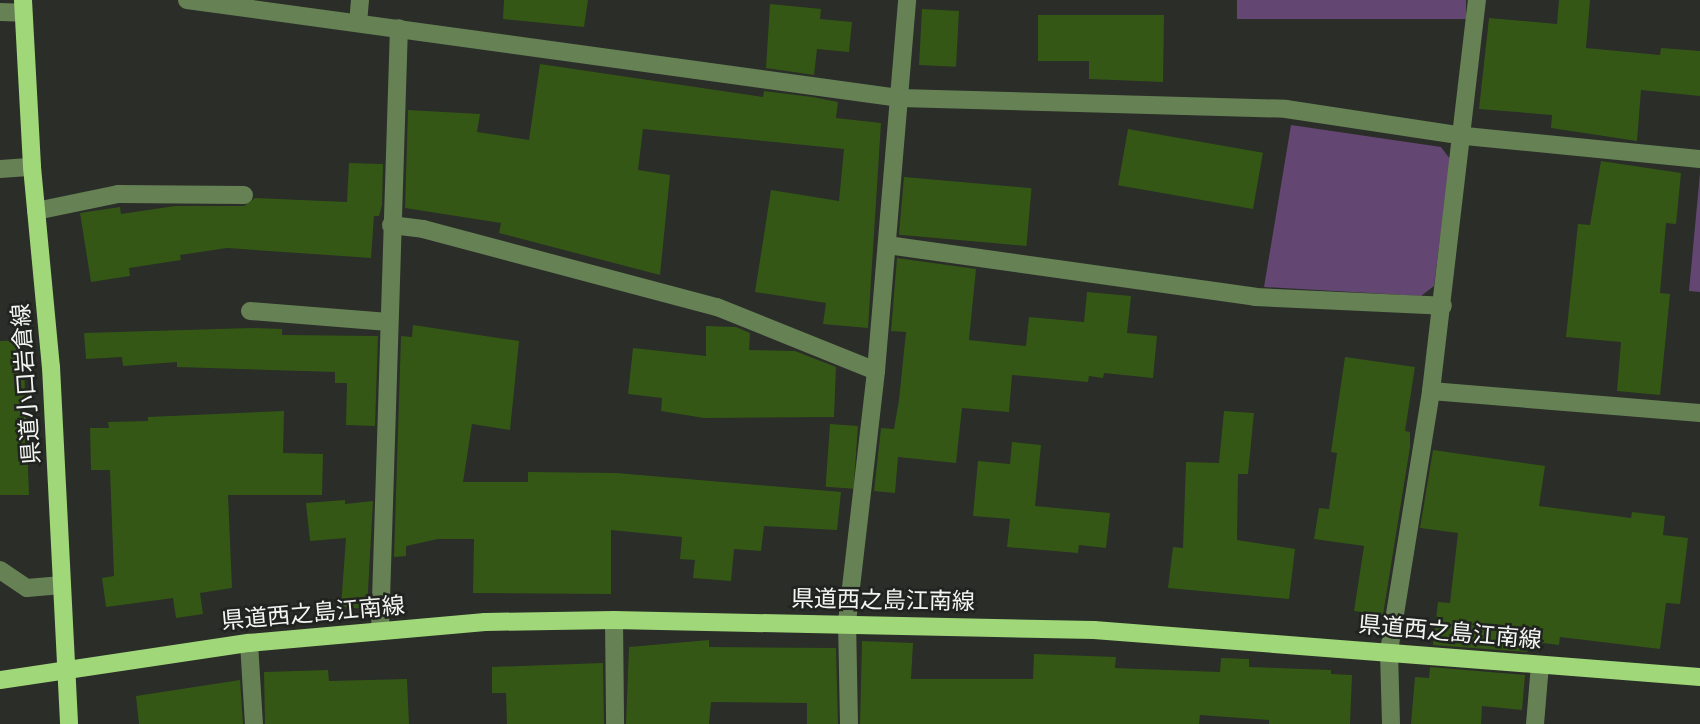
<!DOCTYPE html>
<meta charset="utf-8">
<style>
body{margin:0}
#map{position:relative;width:1700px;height:724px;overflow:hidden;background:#2a2d28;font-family:Poppins,"Noto Sans JP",sans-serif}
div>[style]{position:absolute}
.green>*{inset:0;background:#634671;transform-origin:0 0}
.building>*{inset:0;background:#345715;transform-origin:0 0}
.minor>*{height:18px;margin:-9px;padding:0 9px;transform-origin:9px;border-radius:9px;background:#668154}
.major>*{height:18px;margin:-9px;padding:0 9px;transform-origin:9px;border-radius:9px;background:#a0d778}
span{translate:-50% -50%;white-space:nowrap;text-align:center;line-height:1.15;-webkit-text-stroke:5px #20231f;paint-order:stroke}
.street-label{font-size:23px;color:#f3f5f2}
</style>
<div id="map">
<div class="green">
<div style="left:1237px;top:0;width:229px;height:19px"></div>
<div style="clip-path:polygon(1291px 125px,1441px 147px,1450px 159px,1434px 286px,1421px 296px,1264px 287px)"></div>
<div style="clip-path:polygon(1700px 173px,1700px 292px,1689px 291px)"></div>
</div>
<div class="building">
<div style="clip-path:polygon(504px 0,588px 0,584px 27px,503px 19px)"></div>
<div style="clip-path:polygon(1559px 0,1590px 0,1586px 48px,1660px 55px,1661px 48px,1700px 51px,1700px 96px,1641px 90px,1637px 141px,1551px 128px,1552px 115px,1479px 109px,1489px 18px,1557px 24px)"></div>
<div style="clip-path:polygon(770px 4px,821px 9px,820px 19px,852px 22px,849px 52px,817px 49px,814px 75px,766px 68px)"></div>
<div style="left:922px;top:9px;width:37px;height:56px;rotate:3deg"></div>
<div style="clip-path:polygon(1038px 15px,1164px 15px,1163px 82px,1089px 79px,1089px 61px,1038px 61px)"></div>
<div style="clip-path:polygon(540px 64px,763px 97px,764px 91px,812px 97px,838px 102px,836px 118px,881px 123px,868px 328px,823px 324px,826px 303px,755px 292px,771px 190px,839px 201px,844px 149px,643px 129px,638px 170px,670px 175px,660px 275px,499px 233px,501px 223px,405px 208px,408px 110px,480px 114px,477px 132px,529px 140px)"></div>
<div style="left:1128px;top:129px;width:137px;height:57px;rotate:10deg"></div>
<div style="clip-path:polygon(1601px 161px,1681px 173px,1676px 224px,1666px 223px,1660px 293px,1670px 294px,1660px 395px,1617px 391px,1621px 342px,1566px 337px,1578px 224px,1590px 225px)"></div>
<div style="clip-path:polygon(349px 163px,383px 164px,382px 205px,379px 216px,374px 216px,371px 258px,227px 248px,180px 255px,181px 260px,129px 268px,130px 276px,91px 282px,80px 213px,120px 207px,121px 214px,175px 206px,244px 206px,255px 198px,347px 202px)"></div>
<div style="left:904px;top:177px;width:128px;height:58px;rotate:5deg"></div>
<div style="clip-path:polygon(897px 258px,976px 269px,969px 340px,1026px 346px,1029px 317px,1084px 322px,1087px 292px,1131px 296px,1127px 333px,1157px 336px,1153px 378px,1104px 373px,1103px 378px,1089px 376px,1088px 382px,1012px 375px,1009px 412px,962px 408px,956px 463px,898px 457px,895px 493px,874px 491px,881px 428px,894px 429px,899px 400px,906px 332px,891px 331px)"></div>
<div style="clip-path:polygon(413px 325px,519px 341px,510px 430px,472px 424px,463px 482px,528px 482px,528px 472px,616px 473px,841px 492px,837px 530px,764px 526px,761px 551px,734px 549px,731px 581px,693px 578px,695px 560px,680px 559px,682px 537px,611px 530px,611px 594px,473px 593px,474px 539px,438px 539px,406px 546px,406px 556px,394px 557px,401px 336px,412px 337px)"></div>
<div style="clip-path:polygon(706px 326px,736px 327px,750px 333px,749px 350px,795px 351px,836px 367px,834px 417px,704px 418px,661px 411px,662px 398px,628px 394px,633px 348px,706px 356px)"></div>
<div style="clip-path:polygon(252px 328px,282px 329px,282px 335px,378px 336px,375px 426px,346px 425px,347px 383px,335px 383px,335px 372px,177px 367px,177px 362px,123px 366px,122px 357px,86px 359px,84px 333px)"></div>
<div style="clip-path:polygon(23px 340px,29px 495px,0 495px,0 341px)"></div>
<div style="clip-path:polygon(1345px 357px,1415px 367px,1405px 431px,1410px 432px,1410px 447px,1383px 615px,1354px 611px,1364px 546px,1314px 539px,1319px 508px,1329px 509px,1337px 453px,1331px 452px)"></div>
<div style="clip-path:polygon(284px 411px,283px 453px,323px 454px,322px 495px,228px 495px,232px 588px,200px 593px,203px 614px,176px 618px,173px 598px,106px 607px,102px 578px,114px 576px,110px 470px,91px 470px,90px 428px,109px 428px,108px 422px,148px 421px,148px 417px)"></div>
<div style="clip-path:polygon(1224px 411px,1254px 413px,1248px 474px,1238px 474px,1237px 540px,1295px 549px,1289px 599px,1168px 588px,1173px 547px,1183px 548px,1186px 462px,1219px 463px)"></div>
<div style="left:830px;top:424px;width:28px;height:63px;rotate:4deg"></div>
<div style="clip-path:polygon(1012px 442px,1041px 445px,1035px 506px,1110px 513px,1106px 548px,1079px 545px,1078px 553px,1007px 547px,1010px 519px,973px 516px,978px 461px,1010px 464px)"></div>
<div style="clip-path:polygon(1433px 450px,1545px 466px,1539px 506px,1631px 518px,1632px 512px,1665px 516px,1663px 535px,1688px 538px,1680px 604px,1666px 603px,1660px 649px,1560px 637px,1559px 645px,1528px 641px,1527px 652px,1433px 645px,1438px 602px,1450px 603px,1458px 533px,1420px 528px)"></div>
<div style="clip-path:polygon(345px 500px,345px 504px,373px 501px,367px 609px,341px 607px,346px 538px,310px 541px,306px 503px)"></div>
<div style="clip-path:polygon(709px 640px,709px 647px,836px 648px,838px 724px,807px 724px,807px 703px,711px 702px,709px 724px,626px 724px,629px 647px)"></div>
<div style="clip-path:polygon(862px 641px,913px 643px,911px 679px,1033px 679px,1034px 654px,1116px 657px,1115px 668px,1220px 672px,1221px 658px,1249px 659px,1249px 667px,1331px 670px,1331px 674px,1352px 675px,1350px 724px,1269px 724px,1269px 720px,1200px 715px,1199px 724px,860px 724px)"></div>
<div style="clip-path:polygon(603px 663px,604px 724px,507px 724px,506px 693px,492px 693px,492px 667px)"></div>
<div style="clip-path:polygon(1430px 667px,1525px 675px,1522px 710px,1482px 706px,1481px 724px,1411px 724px,1415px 677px,1429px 678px)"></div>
<div style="clip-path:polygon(328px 670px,329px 681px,407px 679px,409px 724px,265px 724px,264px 672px)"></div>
<div style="clip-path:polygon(240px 680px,243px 724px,139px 724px,136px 696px)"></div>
</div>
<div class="minor">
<div style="left:187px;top:0;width:720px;rotate:7.83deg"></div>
<div style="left:900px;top:98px;width:386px;rotate:1.6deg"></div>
<div style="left:1286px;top:109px;width:181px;rotate:8.6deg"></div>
<div style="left:1465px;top:136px;width:236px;rotate:5.6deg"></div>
<div style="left:0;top:12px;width:23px;rotate:2deg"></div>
<div style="left:358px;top:23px;width:23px;rotate:-85deg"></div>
<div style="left:0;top:169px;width:32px;rotate:-4deg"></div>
<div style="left:36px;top:211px;width:84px;rotate:-11.7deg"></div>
<div style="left:118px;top:194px;width:126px;rotate:0.5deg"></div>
<div style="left:391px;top:225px;width:32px;rotate:7deg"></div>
<div style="left:423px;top:229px;width:304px;rotate:14.9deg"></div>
<div style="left:717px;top:307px;width:171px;rotate:21.9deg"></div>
<div style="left:887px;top:245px;width:372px;rotate:8deg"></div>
<div style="left:1255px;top:297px;width:188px;rotate:2.7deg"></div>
<div style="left:250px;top:311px;width:139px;rotate:4.5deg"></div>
<div style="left:1431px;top:391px;width:270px;rotate:4.7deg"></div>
<div style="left:0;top:570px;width:32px;rotate:34deg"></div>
<div style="left:27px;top:588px;width:35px;rotate:-5deg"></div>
<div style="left:614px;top:620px;width:104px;rotate:89.4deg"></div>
<div style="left:380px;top:631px;width:603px;rotate:-88.2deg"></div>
<div style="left:249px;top:643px;width:81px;rotate:86.5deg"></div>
<div style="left:849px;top:724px;width:102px;rotate:-91.1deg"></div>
<div style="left:847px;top:622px;width:253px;rotate:-83.4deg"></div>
<div style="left:876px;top:371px;width:372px;rotate:-85.2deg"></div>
<div style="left:1391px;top:724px;width:73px;rotate:-91.6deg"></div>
<div style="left:1389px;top:651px;width:263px;rotate:-80.8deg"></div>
<div style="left:1431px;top:391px;width:394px;rotate:-83.3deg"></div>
<div style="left:1535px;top:724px;width:59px;rotate:-85.2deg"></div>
</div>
<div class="major">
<div style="left:23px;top:0;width:167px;rotate:86.9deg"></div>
<div style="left:32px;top:167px;width:201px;rotate:84.6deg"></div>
<div style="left:51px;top:367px;width:357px;rotate:87.1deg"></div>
<div style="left:0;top:680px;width:252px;rotate:-8.5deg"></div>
<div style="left:249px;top:643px;width:237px;rotate:-5.1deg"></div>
<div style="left:485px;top:622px;width:129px;rotate:-0.9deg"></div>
<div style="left:614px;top:620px;width:480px;rotate:1.2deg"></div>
<div style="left:1094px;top:630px;width:608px;rotate:4.43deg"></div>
</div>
<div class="street-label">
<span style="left:26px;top:384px;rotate:-94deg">県道小口岩倉線</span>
<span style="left:883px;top:600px;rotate:1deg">県道西之島江南線</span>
<span style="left:313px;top:613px;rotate:-5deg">県道西之島江南線</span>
<span style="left:1450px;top:632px;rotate:5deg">県道西之島江南線</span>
</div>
</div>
